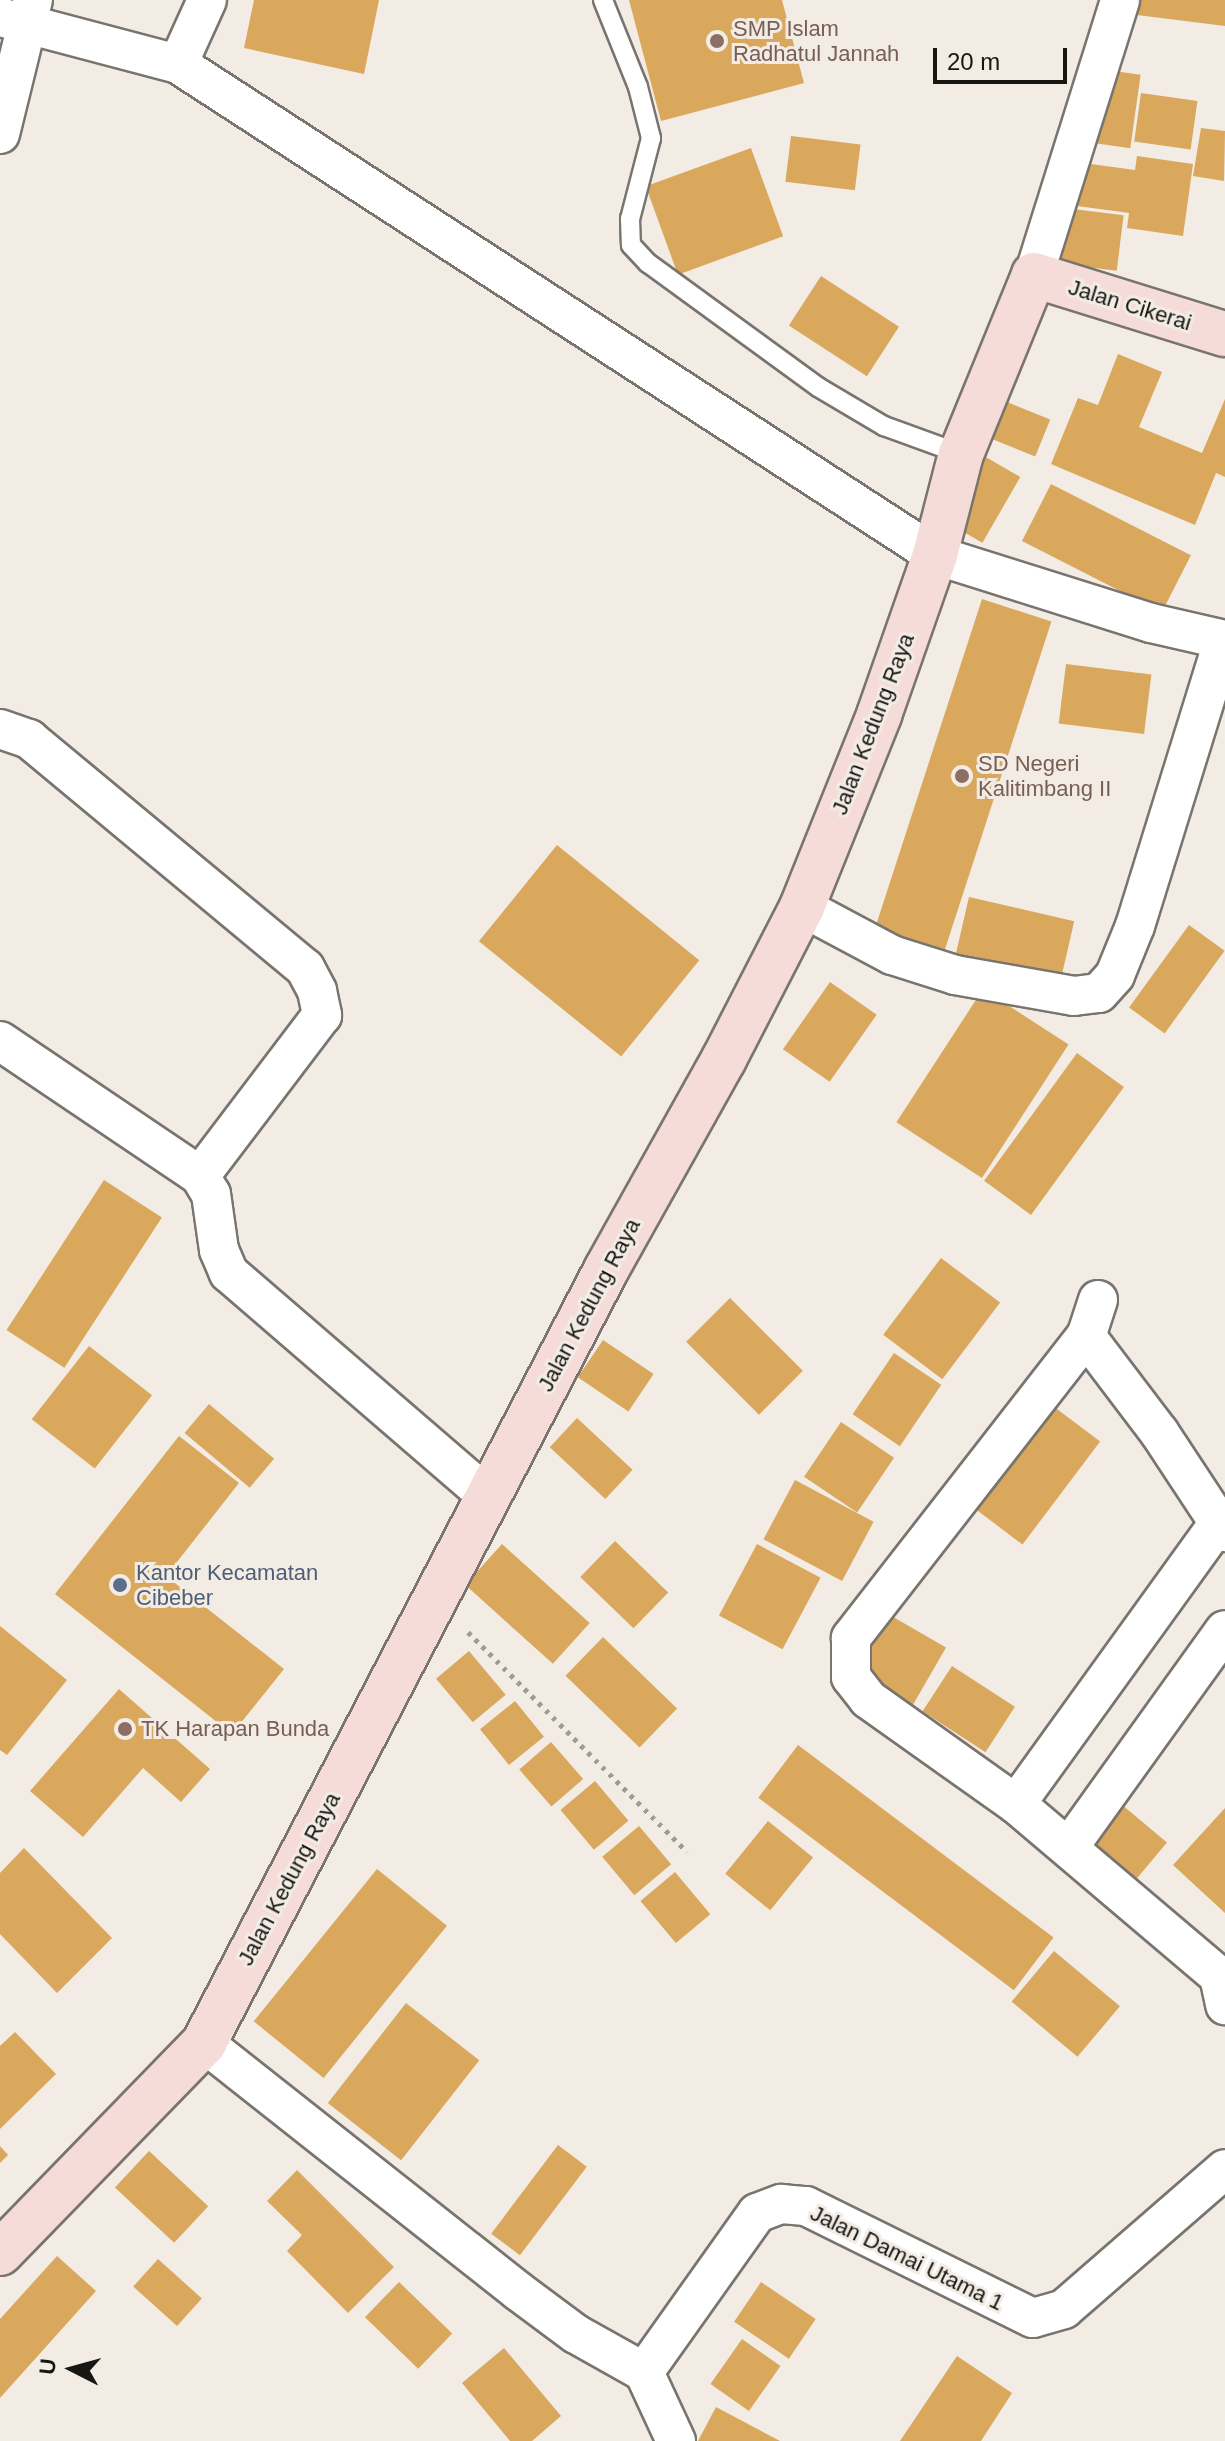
<!DOCTYPE html>
<style>
body{margin:0}
#map{position:relative;width:1225px;height:2441px;overflow:hidden;background:#f2ece5;font-family:Arial,sans-serif}
div>[style]{position:absolute}
.building>*{inset:0;background:#d9a85c;transform-origin:0 0}
.path>*{height:5px;margin-top:-2.5px;transform-origin:0;background:repeating-linear-gradient(90deg,#9f9b95 0 4px,transparent 0 10px)}
.roads{filter:drop-shadow(2px 0 #79746e) drop-shadow(-2px 0 #79746e) drop-shadow(0 2px #79746e) drop-shadow(0 -2px #79746e)}
.lane>*{height:18px;margin:-9px;padding:0 9px;transform-origin:9px;border-radius:9px;background:#fff}
.street>*{height:38px;margin:-19px;padding:0 19px;transform-origin:19px;border-radius:19px;background:#fff}
.secondary>*{height:44px;margin:-22px;padding:0 22px;transform-origin:22px;border-radius:22px;background:#f6dcd9}
.dots>*{width:22px;height:22px;translate:-50% -50%;box-sizing:border-box;border:4px solid #f2ece5;border-radius:50%}
span{translate:-50% -50%;white-space:nowrap;text-align:center;line-height:1.15;-webkit-text-stroke:6px #f2ece5;paint-order:stroke}
.education-label{font-size:22px;color:#785e54}
.left{translate:0 -50%;text-align:left}
.street-label{font-size:22px;color:#181613}
.service-label{font-size:22px;color:#4e5e75}
.north{position:absolute;left:32px;top:2329px;width:80px;height:80px;-webkit-text-stroke:6px #f2ece5;paint-order:stroke;rotate:276deg;font-size:22px;font-weight:700;line-height:32px;text-align:center;color:#181613}
.north::after{content:'';display:block;margin:auto;width:28px;height:36px;background:#181613;clip-path:polygon(50% 0,100% 100%,50% 72%,0 100%)}
.scale{position:absolute;left:933px;top:48px;width:134px;height:36px;box-sizing:border-box;border:4px solid #181613;border-top:0;padding-left:10px;font-size:24px;line-height:28px;white-space:nowrap;color:#181613;-webkit-text-stroke:6px #f2ece5;paint-order:stroke}
</style>
<div id="map">
<div class="building">
<div style="clip-path:polygon(254px 0,379px 0,364px 74px,244px 48px)"></div>
<div style="clip-path:polygon(629px 0,782px 0,804px 83px,661px 121px)"></div>
<div style="clip-path:polygon(1139px 0,1225px 0,1225px 26px,1137px 15px)"></div>
<div style="left:1099px;top:69px;width:42px;height:74px;rotate:8deg"></div>
<div style="left:1141px;top:93px;width:57px;height:49px;rotate:8deg"></div>
<div style="clip-path:polygon(1201px 128px,1225px 131px,1224px 181px,1193px 176px)"></div>
<div style="left:791px;top:136px;width:70px;height:46px;rotate:7deg"></div>
<div style="left:751px;top:148px;width:94px;height:112px;rotate:70deg"></div>
<div style="clip-path:polygon(1137px 156px,1193px 164px,1183px 236px,1127px 228px,1129px 213px,1070px 205px,1076px 162px,1135px 170px)"></div>
<div style="left:1065px;top:208px;width:59px;height:56px;rotate:7deg"></div>
<div style="left:821px;top:276px;width:93px;height:59px;rotate:33deg"></div>
<div style="clip-path:polygon(1118px 354px,1162px 372px,1139px 427px,1202px 453px,1225px 399px,1225px 477px,1216px 473px,1195px 525px,1051px 464px,1078px 398px,1098px 405px)"></div>
<div style="left:1002px;top:400px;width:52px;height:40px;rotate:22deg"></div>
<div style="left:984px;top:456px;width:42px;height:76px;rotate:30deg"></div>
<div style="left:1051px;top:484px;width:157px;height:64px;rotate:27deg"></div>
<div style="left:982px;top:599px;width:73px;height:349px;rotate:18deg"></div>
<div style="left:1066px;top:664px;width:86px;height:60px;rotate:7deg"></div>
<div style="left:557px;top:845px;width:183px;height:124px;rotate:39deg"></div>
<div style="left:969px;top:897px;width:108px;height:70px;rotate:13deg"></div>
<div style="left:1189px;top:925px;width:44px;height:102px;rotate:36deg"></div>
<div style="left:830px;top:982px;width:57px;height:82px;rotate:35deg"></div>
<div style="left:983px;top:989px;width:102px;height:159px;rotate:33deg"></div>
<div style="left:1077px;top:1053px;width:58px;height:158px;rotate:36deg"></div>
<div style="left:104px;top:1180px;width:69px;height:179px;rotate:33deg"></div>
<div style="left:941px;top:1258px;width:74px;height:96px;rotate:37deg"></div>
<div style="left:730px;top:1298px;width:103px;height:62px;rotate:45deg"></div>
<div style="left:603px;top:1340px;width:61px;height:45px;rotate:34deg"></div>
<div style="left:89px;top:1346px;width:80px;height:93px;rotate:38deg"></div>
<div style="left:894px;top:1353px;width:57px;height:74px;rotate:34deg"></div>
<div style="left:209px;top:1404px;width:85px;height:38px;rotate:40deg"></div>
<div style="left:1053px;top:1406px;width:59px;height:129px;rotate:37deg"></div>
<div style="left:577px;top:1418px;width:76px;height:40px;rotate:43deg"></div>
<div style="left:841px;top:1422px;width:64px;height:66px;rotate:34deg"></div>
<div style="clip-path:polygon(179px 1436px,239px 1483px,166px 1576px,284px 1669px,232px 1734px,55px 1594px)"></div>
<div style="left:795px;top:1480px;width:89px;height:67px;rotate:28deg"></div>
<div style="left:615px;top:1541px;width:74px;height:50px;rotate:44deg"></div>
<div style="left:502px;top:1544px;width:118px;height:55px;rotate:42deg"></div>
<div style="left:757px;top:1544px;width:72px;height:81px;rotate:28deg"></div>
<div style="left:888px;top:1614px;width:67px;height:71px;rotate:30deg"></div>
<div style="clip-path:polygon(0 1626px,67px 1680px,7px 1755px,0 1750px)"></div>
<div style="left:603px;top:1637px;width:103px;height:54px;rotate:44deg"></div>
<div style="left:469px;top:1651px;width:57px;height:43px;rotate:50deg"></div>
<div style="left:952px;top:1666px;width:75px;height:54px;rotate:33deg"></div>
<div style="clip-path:polygon(119px 1689px,210px 1769px,181px 1802px,143px 1768px,83px 1837px,30px 1791px)"></div>
<div style="left:515px;top:1701px;width:46px;height:45px;rotate:51deg"></div>
<div style="left:551px;top:1742px;width:49px;height:42px;rotate:49deg"></div>
<div style="left:798px;top:1745px;width:320px;height:66px;rotate:37deg"></div>
<div style="left:595px;top:1781px;width:52px;height:45px;rotate:50deg"></div>
<div style="left:1121px;top:1804px;width:60px;height:63px;rotate:40deg"></div>
<div style="clip-path:polygon(1225px 1808px,1225px 1913px,1173px 1865px)"></div>
<div style="left:768px;top:1821px;width:58px;height:68px;rotate:39deg"></div>
<div style="left:639px;top:1826px;width:50px;height:48px;rotate:50deg"></div>
<div style="clip-path:polygon(24px 1848px,112px 1938px,57px 1993px,0 1934px,0 1873px)"></div>
<div style="left:377px;top:1869px;width:90px;height:196px;rotate:39deg"></div>
<div style="left:675px;top:1872px;width:55px;height:45px;rotate:50deg"></div>
<div style="left:1054px;top:1951px;width:86px;height:66px;rotate:40deg"></div>
<div style="left:406px;top:2003px;width:93px;height:127px;rotate:38deg"></div>
<div style="clip-path:polygon(15px 2032px,56px 2074px,0 2129px,0 2046px)"></div>
<div style="left:558px;top:2145px;width:36px;height:111px;rotate:37deg"></div>
<div style="clip-path:polygon(0 2146px,8px 2155px,0 2163px)"></div>
<div style="left:149px;top:2151px;width:81px;height:50px;rotate:43deg"></div>
<div style="clip-path:polygon(297px 2170px,394px 2267px,348px 2313px,287px 2251px,302px 2235px,267px 2201px)"></div>
<div style="clip-path:polygon(57px 2256px,96px 2291px,0 2398px,0 2319px)"></div>
<div style="left:158px;top:2259px;width:59px;height:37px;rotate:42deg"></div>
<div style="left:399px;top:2282px;width:74px;height:49px;rotate:44deg"></div>
<div style="left:761px;top:2282px;width:66px;height:48px;rotate:34deg"></div>
<div style="left:742px;top:2339px;width:47px;height:55px;rotate:35deg"></div>
<div style="clip-path:polygon(504px 2348px,561px 2416px,532px 2441px,510px 2441px,462px 2383px)"></div>
<div style="clip-path:polygon(957px 2356px,1012px 2393px,981px 2441px,900px 2441px)"></div>
<div style="clip-path:polygon(716px 2407px,780px 2441px,698px 2441px)"></div>
</div>
<div class="path">
<div style="left:468px;top:1632px;width:310px;rotate:45.1deg"></div>
</div>
<div class="roads">
<div class="lane">
<div style="left:603px;top:0;width:94px;rotate:68.1deg"></div>
<div style="left:638px;top:87px;width:53px;rotate:75.7deg"></div>
<div style="left:651px;top:138px;width:84px;rotate:104.5deg"></div>
<div style="left:630px;top:219px;width:26px;rotate:88deg"></div>
<div style="left:631px;top:245px;width:25px;rotate:47deg"></div>
<div style="left:648px;top:263px;width:210px;rotate:36.1deg"></div>
<div style="left:818px;top:387px;width:77px;rotate:30.6deg"></div>
<div style="left:884px;top:426px;width:82px;rotate:20deg"></div>
</div>
<div class="street">
<div style="left:0;top:17px;width:184px;rotate:14.8deg"></div>
<div style="left:178px;top:64px;width:902px;rotate:32.97deg"></div>
<div style="left:935px;top:555px;width:226px;rotate:17.5deg"></div>
<div style="left:1151px;top:623px;width:76px;rotate:12.9deg"></div>
<div style="left:178px;top:64px;width:70px;rotate:-65.6deg"></div>
<div style="left:0;top:134px;width:138px;rotate:-76.2deg"></div>
<div style="left:1034px;top:275px;width:288px;rotate:-72.6deg"></div>
<div style="left:0;top:729px;width:31px;rotate:19deg"></div>
<div style="left:29px;top:739px;width:359px;rotate:39.7deg"></div>
<div style="left:305px;top:968px;width:26px;rotate:62deg"></div>
<div style="left:317px;top:991px;width:25px;rotate:78deg"></div>
<div style="left:322px;top:1015px;width:202px;rotate:127.2deg"></div>
<div style="left:802px;top:907px;width:102px;rotate:28.1deg"></div>
<div style="left:892px;top:955px;width:66px;rotate:17.6deg"></div>
<div style="left:955px;top:975px;width:121px;rotate:10deg"></div>
<div style="left:1074px;top:996px;width:25px;rotate:-7deg"></div>
<div style="left:1099px;top:993px;width:24px;rotate:-48deg"></div>
<div style="left:1115px;top:975px;width:53px;rotate:-67.8deg"></div>
<div style="left:1135px;top:926px;width:298px;rotate:-72.8deg"></div>
<div style="left:0;top:1041px;width:241px;rotate:34deg"></div>
<div style="left:200px;top:1176px;width:21px;rotate:59deg"></div>
<div style="left:211px;top:1194px;width:57px;rotate:81.9deg"></div>
<div style="left:219px;top:1250px;width:25px;rotate:67deg"></div>
<div style="left:229px;top:1273px;width:341px;rotate:40.8deg"></div>
<div style="left:1098px;top:1300px;width:38px;rotate:108deg"></div>
<div style="left:1086px;top:1336px;width:383px;rotate:127.9deg"></div>
<div style="left:851px;top:1638px;width:39px;rotate:90deg"></div>
<div style="left:851px;top:1677px;width:28px;rotate:52deg"></div>
<div style="left:868px;top:1699px;width:181px;rotate:35.4deg"></div>
<div style="left:1016px;top:1804px;width:266px;rotate:40.3deg"></div>
<div style="left:1219px;top:1976px;width:30px;rotate:78deg"></div>
<div style="left:1086px;top:1336px;width:121px;rotate:52.8deg"></div>
<div style="left:1159px;top:1432px;width:120px;rotate:56.6deg"></div>
<div style="left:1016px;top:1804px;width:344px;rotate:-54.2deg"></div>
<div style="left:1069px;top:1847px;width:267px;rotate:-54.3deg"></div>
<div style="left:204px;top:2043px;width:400px;rotate:38.3deg"></div>
<div style="left:518px;top:2291px;width:72px;rotate:36.6deg"></div>
<div style="left:576px;top:2334px;width:78px;rotate:29.2deg"></div>
<div style="left:676px;top:2441px;width:76px;rotate:-114.9deg"></div>
<div style="left:644px;top:2372px;width:195px;rotate:-54.6deg"></div>
<div style="left:757px;top:2213px;width:26px;rotate:-21deg"></div>
<div style="left:781px;top:2204px;width:25px;rotate:5deg"></div>
<div style="left:806px;top:2206px;width:253px;rotate:26.3deg"></div>
<div style="left:1033px;top:2318px;width:32px;rotate:-16deg"></div>
<div style="left:1064px;top:2309px;width:213px;rotate:-41deg"></div>
</div>
<div class="secondary">
<div style="left:0;top:2253px;width:293px;rotate:-45.8deg"></div>
<div style="left:204px;top:2043px;width:871px;rotate:-62.52deg"></div>
<div style="left:606px;top:1270px;width:242px;rotate:-60.8deg"></div>
<div style="left:724px;top:1059px;width:171px;rotate:-62.8deg"></div>
<div style="left:802px;top:907px;width:207px;rotate:-68.1deg"></div>
<div style="left:879px;top:715px;width:170px;rotate:-70.7deg"></div>
<div style="left:935px;top:555px;width:104px;rotate:-75.6deg"></div>
<div style="left:961px;top:454px;width:193px;rotate:-67.8deg"></div>
<div style="left:1034px;top:275px;width:200px;rotate:17.2deg"></div>
</div>
</div>
<div class="dots">
<div style="left:717px;top:41px;background:#8d6e63"></div>
<div style="left:962px;top:776px;background:#8d6e63"></div>
<div style="left:120px;top:1585px;background:#5c6f8a"></div>
<div style="left:125px;top:1729px;background:#8d6e63"></div>
</div>
<div class="education-label">
<span class="left" style="left:733px;top:41px">SMP Islam<br>Radhatul Jannah</span>
<span class="left" style="left:978px;top:776px">SD Negeri<br>Kalitimbang II</span>
<span class="left" style="left:141px;top:1729px">TK Harapan Bunda</span>
</div>
<div class="street-label">
<span style="left:1130px;top:305px;rotate:17deg">Jalan Cikerai</span>
<span style="left:873px;top:724px;rotate:-69deg">Jalan Kedung Raya</span>
<span style="left:589px;top:1305px;rotate:-62deg">Jalan Kedung Raya</span>
<span style="left:289px;top:1879px;rotate:-62deg">Jalan Kedung Raya</span>
<span style="left:907px;top:2258px;rotate:26deg">Jalan Damai Utama 1</span>
</div>
<div class="service-label">
<span class="left" style="left:136px;top:1585px">Kantor Kecamatan<br>Cibeber</span>
</div>
<div class="north">U</div>
<div class="scale">20 m</div>
</div>
